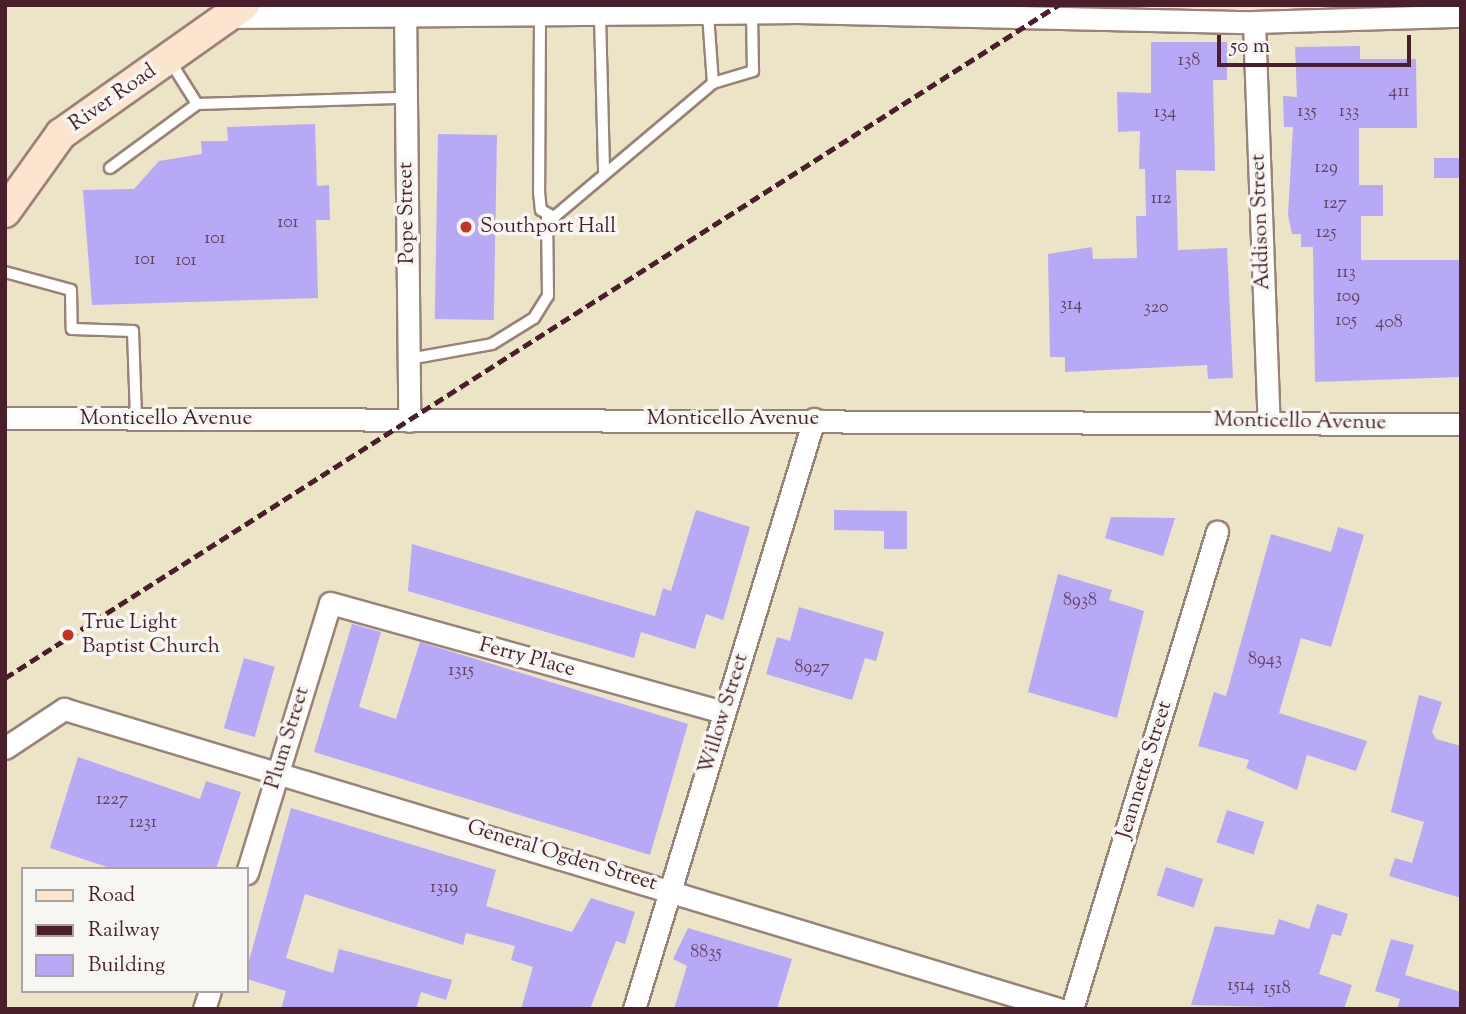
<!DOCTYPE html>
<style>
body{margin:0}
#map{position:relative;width:1466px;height:1014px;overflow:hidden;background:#ece4c7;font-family:"Sorts Mill Goudy",serif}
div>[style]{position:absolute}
.building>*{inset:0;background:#b7a9f6;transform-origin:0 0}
.roads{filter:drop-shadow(2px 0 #9b8279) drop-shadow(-2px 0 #9b8279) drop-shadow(0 2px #9b8279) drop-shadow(0 -2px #9b8279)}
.lane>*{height:10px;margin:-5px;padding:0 5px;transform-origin:5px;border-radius:5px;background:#fff}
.street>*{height:21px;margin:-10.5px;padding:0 10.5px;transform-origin:10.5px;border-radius:10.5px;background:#fff}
.secondary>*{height:30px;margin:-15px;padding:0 15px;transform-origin:15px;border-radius:15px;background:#fbe5cf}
.rail>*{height:5px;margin-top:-2.5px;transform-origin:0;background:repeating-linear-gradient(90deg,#4a1f2b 0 10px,transparent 0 15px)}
.dots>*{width:19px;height:19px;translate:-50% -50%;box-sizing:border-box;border:4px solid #f6f6f2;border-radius:50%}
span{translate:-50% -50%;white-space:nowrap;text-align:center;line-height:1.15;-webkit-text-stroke:7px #f6f6f2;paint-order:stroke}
.number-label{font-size:18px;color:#65425e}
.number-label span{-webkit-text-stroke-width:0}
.street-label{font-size:21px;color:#4a1f2b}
.poi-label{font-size:21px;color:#4a1f2b}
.left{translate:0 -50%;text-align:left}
.frame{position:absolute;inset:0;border:7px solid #4a1f2b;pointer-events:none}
.legend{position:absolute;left:21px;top:867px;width:228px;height:126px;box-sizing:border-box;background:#f6f6f2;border:2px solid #b1a0a2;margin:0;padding:9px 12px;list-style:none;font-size:21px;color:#4a1f2b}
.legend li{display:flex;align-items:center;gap:14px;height:35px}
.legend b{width:35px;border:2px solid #b1a0a2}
.scale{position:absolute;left:1217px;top:35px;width:194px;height:32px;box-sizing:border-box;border:4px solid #4a1f2b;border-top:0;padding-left:9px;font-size:21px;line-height:24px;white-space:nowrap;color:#4a1f2b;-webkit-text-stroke:5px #f6f6f2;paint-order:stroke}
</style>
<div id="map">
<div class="building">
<div style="clip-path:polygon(1151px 42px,1227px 42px,1227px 80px,1213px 80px,1215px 171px,1176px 170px,1178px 250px,1227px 248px,1233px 378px,1208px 379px,1207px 365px,1065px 372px,1065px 357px,1050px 357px,1048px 254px,1092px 247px,1093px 259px,1137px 258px,1136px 216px,1146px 216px,1145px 169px,1139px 169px,1140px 131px,1118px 132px,1117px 92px,1151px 93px)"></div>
<div style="clip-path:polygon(1360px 46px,1360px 59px,1416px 59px,1417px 128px,1359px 128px,1359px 185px,1383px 185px,1383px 216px,1361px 216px,1361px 260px,1461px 260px,1461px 377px,1315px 382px,1313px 247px,1301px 247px,1301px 234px,1292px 234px,1288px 215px,1293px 127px,1284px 127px,1283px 96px,1297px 97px,1295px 47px)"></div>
<div style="clip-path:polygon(315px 124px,317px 186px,329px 185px,330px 220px,316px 220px,318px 298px,92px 305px,83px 190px,134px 189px,159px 161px,202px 154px,201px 141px,228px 141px,227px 127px)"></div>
<div style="left:438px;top:134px;width:59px;height:185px;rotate:1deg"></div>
<div style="left:1461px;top:158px;width:20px;height:27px;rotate:90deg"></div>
<div style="clip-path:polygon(696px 510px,750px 527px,723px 620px,706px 614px,695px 649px,641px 632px,634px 658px,408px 591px,412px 544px,655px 616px,663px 588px,671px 591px)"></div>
<div style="clip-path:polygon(834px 510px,907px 511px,907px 549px,884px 549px,884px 531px,834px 530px)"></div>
<div style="clip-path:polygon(1111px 517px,1175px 518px,1163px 556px,1105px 538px)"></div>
<div style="clip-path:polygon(1338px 527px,1364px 535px,1331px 647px,1301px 638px,1279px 713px,1367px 741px,1356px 771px,1307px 755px,1297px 790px,1246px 768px,1249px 760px,1198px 746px,1214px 692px,1226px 696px,1271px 534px,1331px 552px)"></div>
<div style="clip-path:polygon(1058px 574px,1112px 590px,1109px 600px,1144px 611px,1117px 718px,1028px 692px)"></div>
<div style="clip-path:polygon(799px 607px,884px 632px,876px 661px,865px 658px,852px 700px,766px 674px,777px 637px,790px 641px)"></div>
<div style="clip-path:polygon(352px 624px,381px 632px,359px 707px,396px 719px,420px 642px,688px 724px,650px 855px,314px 752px)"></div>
<div style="left:244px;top:658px;width:32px;height:73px;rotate:16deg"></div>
<div style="clip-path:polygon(1419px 695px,1442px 702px,1432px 732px,1436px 739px,1461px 746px,1461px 898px,1389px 876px,1395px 858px,1412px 863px,1424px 822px,1391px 812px)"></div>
<div style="clip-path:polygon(78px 757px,200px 799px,206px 781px,241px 792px,216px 869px,113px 869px,50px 848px)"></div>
<div style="clip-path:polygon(291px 808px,496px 870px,486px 906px,499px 910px,572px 932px,591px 898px,635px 912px,625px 944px,616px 941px,590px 1009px,521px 1009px,533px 967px,511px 960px,515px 946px,466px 933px,463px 945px,305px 894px,286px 958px,333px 973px,339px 949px,452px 980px,446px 1000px,421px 992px,416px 1009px,281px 1009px,286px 991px,247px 979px,247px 968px)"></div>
<div style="left:1227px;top:810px;width:39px;height:34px;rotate:18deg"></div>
<div style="left:1166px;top:867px;width:39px;height:30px;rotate:18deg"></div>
<div style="clip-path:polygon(1317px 904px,1348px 914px,1341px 936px,1332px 934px,1319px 974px,1352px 985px,1344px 1009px,1191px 1005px,1215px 926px,1274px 935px,1279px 919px,1309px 929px)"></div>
<div style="clip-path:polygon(688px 928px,792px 959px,777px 1009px,674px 1009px,687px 966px,673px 959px)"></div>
<div style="clip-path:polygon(1391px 939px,1414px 945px,1405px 975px,1461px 992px,1461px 1009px,1397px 1009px,1400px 999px,1375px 991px)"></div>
</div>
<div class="roads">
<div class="lane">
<div style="left:708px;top:14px;width:69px;rotate:85.9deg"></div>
<div style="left:600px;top:16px;width:158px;rotate:88.5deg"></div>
<div style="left:540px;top:18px;width:174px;rotate:90.3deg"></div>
<div style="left:539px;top:192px;width:18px;rotate:84deg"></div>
<div style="left:541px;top:210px;width:15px;rotate:28deg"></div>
<div style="left:554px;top:217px;width:208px;rotate:-40.1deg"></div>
<div style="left:713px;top:83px;width:42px;rotate:-16.7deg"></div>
<div style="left:753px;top:71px;width:58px;rotate:-91deg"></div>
<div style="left:170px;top:61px;width:51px;rotate:57.9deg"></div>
<div style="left:197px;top:104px;width:208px;rotate:-1.7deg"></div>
<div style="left:110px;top:168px;width:108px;rotate:-36.3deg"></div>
<div style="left:5px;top:272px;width:68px;rotate:15.3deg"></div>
<div style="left:71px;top:290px;width:39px;rotate:89deg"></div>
<div style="left:72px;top:329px;width:61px;rotate:1.9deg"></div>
<div style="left:133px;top:331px;width:87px;rotate:88deg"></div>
<div style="left:409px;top:359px;width:84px;rotate:-10.2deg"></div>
<div style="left:492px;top:344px;width:49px;rotate:-31.8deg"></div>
<div style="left:534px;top:318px;width:26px;rotate:-58deg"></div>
<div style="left:548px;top:296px;width:80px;rotate:-90.7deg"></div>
</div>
<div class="street">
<div style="left:405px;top:5px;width:416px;rotate:89.4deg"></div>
<div style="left:227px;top:17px;width:570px;rotate:-0.5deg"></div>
<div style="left:797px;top:12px;width:457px;rotate:1.3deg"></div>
<div style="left:1254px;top:22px;width:207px;rotate:-1.7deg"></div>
<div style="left:1254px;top:22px;width:400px;rotate:87.9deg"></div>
<div style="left:5px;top:418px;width:1456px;rotate:0.24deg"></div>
<div style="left:5px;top:748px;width:71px;rotate:-33.5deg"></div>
<div style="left:64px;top:709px;width:1039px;rotate:16.78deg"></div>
<div style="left:247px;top:873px;width:282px;rotate:-72.9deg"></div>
<div style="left:330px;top:603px;width:409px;rotate:15.5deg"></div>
<div style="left:204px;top:1009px;width:19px;rotate:-72deg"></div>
<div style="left:634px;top:1009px;width:617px;rotate:-73.03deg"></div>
<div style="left:1072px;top:1009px;width:499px;rotate:-73.1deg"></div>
</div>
<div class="secondary">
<div style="left:5px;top:212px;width:96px;rotate:-54.3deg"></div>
<div style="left:61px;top:134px;width:224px;rotate:-35.2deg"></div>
</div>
</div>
<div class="rail">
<div style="left:5px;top:678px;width:1250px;rotate:-32.58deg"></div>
</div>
<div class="dots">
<div style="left:466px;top:227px;background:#c8321e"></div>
<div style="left:68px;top:635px;background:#c8321e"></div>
</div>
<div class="number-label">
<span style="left:1189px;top:61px">138</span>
<span style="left:1399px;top:92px">411</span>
<span style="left:1307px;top:112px">135</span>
<span style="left:1349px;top:112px">133</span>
<span style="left:1165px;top:113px">134</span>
<span style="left:1326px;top:168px">129</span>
<span style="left:1161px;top:199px">112</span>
<span style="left:1335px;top:204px">127</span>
<span style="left:288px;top:223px">101</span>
<span style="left:1326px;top:233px">125</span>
<span style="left:215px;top:239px">101</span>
<span style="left:145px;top:260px">101</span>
<span style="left:186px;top:261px">101</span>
<span style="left:1346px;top:273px">113</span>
<span style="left:1348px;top:297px">109</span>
<span style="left:1071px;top:305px">314</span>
<span style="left:1156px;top:308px">320</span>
<span style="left:1346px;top:321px">105</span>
<span style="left:1389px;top:323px">408</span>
<span style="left:1080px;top:601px">8938</span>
<span style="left:1265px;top:660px">8943</span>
<span style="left:812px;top:668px">8927</span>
<span style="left:461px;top:671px">1315</span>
<span style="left:112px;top:800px">1227</span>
<span style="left:143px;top:823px">1231</span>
<span style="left:444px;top:888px">1319</span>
<span style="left:706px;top:953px">8835</span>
<span style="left:1241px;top:986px">1514</span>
<span style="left:1277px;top:989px">1518</span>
</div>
<div class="street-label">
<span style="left:113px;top:98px;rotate:-35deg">River Road</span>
<span style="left:407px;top:213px;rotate:-91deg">Pope Street</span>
<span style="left:1261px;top:222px;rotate:-92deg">Addison Street</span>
<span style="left:166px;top:419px">Monticello Avenue</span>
<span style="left:733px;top:419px">Monticello Avenue</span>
<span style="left:1300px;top:422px;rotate:1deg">Monticello Avenue</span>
<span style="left:527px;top:658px;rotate:15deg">Ferry Place</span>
<span style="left:724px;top:714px;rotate:-73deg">Willow Street</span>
<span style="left:288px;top:738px;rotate:-73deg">Plum Street</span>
<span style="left:1145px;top:770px;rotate:-73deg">Jeannette Street</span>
<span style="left:562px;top:856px;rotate:17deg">General Ogden Street</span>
</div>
<div class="poi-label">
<span class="left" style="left:480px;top:227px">Southport Hall</span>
<span class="left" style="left:82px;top:635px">True Light<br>Baptist Church</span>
</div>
<div class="frame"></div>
<ul class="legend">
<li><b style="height:9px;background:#fbe5cf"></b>Road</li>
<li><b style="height:9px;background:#4a1f2b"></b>Railway</li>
<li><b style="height:19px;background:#b7a9f6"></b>Building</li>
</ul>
<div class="scale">50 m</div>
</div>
